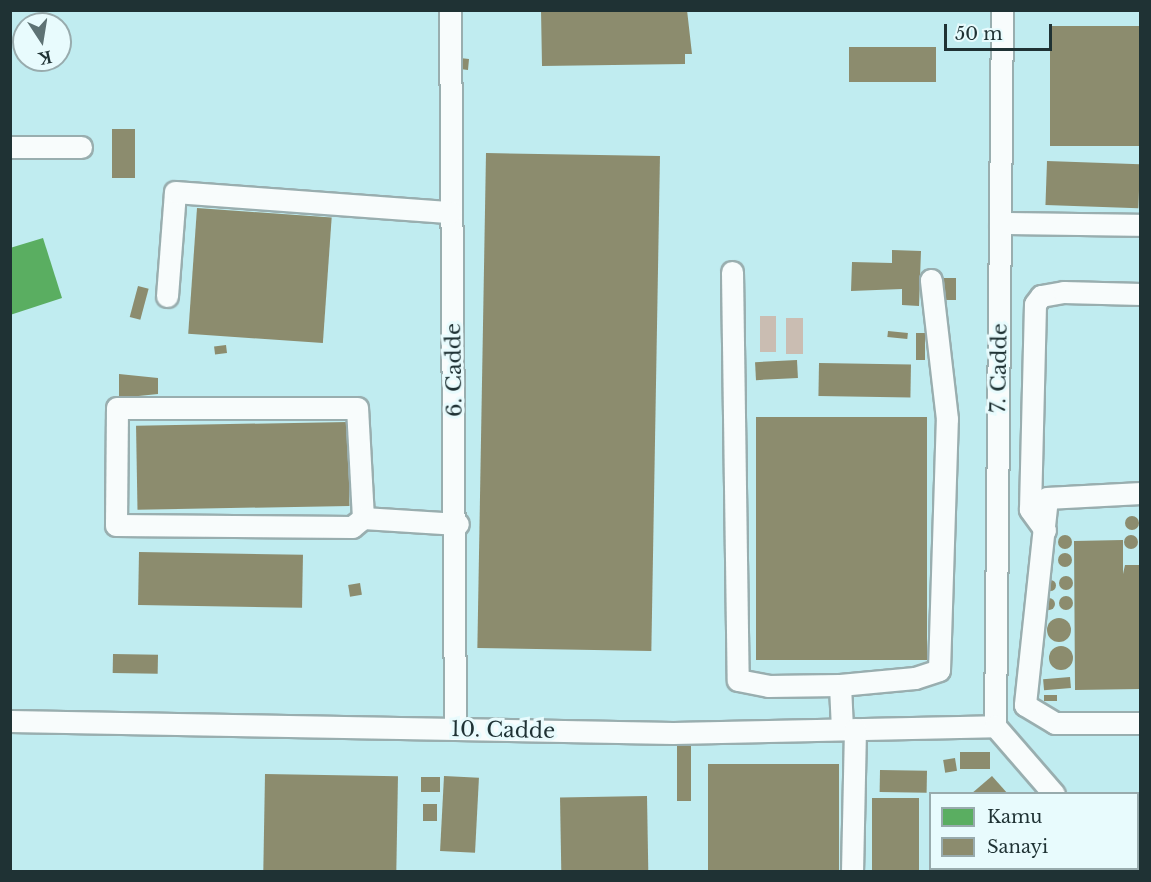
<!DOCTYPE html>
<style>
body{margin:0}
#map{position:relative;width:1151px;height:882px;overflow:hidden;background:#d0eaec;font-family:"Libre Baskerville",serif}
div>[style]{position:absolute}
.built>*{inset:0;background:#c0ecf0}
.water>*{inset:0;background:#cabdb2;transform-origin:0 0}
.public>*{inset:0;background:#5aae61}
.industry>*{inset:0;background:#8c8c6e;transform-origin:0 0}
.round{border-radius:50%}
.roads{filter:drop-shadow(2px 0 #99aeaf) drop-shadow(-2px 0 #99aeaf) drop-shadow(0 2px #99aeaf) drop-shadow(0 -2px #99aeaf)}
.minor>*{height:21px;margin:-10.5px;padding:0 10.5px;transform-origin:10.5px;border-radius:10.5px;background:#f8fcfc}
span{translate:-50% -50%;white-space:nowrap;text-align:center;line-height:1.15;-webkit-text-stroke:6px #e8fbfd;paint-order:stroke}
.street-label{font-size:21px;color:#1f3234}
.frame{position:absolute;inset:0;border:12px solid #1f3234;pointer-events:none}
.legend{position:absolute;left:929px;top:792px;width:210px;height:78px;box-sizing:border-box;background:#e8fbfd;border:2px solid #98abad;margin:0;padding:8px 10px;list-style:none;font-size:18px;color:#1f3234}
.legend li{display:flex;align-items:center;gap:12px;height:30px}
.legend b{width:30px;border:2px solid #98abad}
.north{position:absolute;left:12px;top:12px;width:60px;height:60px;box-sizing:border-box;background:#e8fbfd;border:2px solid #98abad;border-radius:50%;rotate:168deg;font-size:16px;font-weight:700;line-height:24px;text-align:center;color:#1f3234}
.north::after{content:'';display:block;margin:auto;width:21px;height:27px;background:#5d7274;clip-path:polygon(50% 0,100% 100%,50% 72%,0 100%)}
.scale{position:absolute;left:944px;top:24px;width:108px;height:27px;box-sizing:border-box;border:3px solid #1f3234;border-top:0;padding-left:8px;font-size:18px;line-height:21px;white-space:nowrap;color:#1f3234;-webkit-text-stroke:4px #e8fbfd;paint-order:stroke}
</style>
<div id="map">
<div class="built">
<div style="clip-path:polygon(evenodd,11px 11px,1140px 11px,1140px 871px,11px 871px,11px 11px,24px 24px,60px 24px,60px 60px,24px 60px,24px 24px,11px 11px,930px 794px,1138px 794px,1138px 868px,930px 868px,930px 794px)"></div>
</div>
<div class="water">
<div style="left:760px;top:316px;width:16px;height:36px"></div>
<div style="left:786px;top:318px;width:17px;height:36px"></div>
</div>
<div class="public">
<div style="clip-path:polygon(43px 238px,62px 298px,10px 315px,10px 248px)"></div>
</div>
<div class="industry">
<div style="clip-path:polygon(541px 10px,687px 10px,692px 54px,685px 54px,685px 64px,542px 66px)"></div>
<div style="left:1140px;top:26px;width:120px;height:90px;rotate:90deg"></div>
<div style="left:936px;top:47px;width:35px;height:87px;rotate:90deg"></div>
<div style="clip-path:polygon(460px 58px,469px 59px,468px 70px,460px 69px)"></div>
<div style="left:112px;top:129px;width:23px;height:49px"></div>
<div style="left:486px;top:153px;width:174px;height:495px;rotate:1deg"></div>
<div style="left:1047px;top:161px;width:93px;height:44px;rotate:2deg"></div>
<div style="left:197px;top:208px;width:135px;height:126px;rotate:4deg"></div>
<div style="clip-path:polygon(892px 250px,921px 251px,919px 306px,902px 305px,902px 289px,851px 291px,852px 262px,892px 263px)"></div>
<div style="left:938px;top:278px;width:18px;height:22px"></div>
<div style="left:138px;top:286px;width:11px;height:32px;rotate:15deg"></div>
<div style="left:888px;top:331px;width:20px;height:6px;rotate:6deg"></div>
<div style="left:916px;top:333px;width:9px;height:27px"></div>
<div style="left:226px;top:345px;width:8px;height:12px;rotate:83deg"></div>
<div style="left:797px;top:360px;width:18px;height:42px;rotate:87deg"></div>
<div style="left:819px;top:363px;width:92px;height:33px;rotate:1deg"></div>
<div style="clip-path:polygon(119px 374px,158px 378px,158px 394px,119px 398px)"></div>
<div style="left:927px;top:417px;width:243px;height:171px;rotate:90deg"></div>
<div style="left:348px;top:422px;width:84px;height:212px;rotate:89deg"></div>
<div class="round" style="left:1125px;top:516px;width:14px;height:14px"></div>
<div class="round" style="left:1124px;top:535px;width:14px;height:14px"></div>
<div class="round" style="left:1058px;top:535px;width:14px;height:14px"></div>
<div style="clip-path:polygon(1123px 540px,1123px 574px,1125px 565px,1140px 565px,1140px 689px,1075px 690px,1074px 541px)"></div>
<div style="left:139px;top:552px;width:164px;height:53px;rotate:1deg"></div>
<div class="round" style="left:1058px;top:553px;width:14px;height:14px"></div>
<div class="round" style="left:1059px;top:576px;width:14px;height:14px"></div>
<div class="round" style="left:1044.5px;top:579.5px;width:11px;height:11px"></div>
<div style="left:360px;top:583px;width:12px;height:12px;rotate:81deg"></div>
<div class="round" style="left:1059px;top:596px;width:14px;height:14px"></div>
<div class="round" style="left:1043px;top:598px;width:12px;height:12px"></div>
<div class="round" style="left:1047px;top:618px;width:24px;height:24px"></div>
<div class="round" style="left:1049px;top:646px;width:24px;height:24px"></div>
<div style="left:113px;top:654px;width:45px;height:19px;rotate:1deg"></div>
<div style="left:1070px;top:677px;width:11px;height:27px;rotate:85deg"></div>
<div style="left:1057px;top:695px;width:6px;height:13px;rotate:90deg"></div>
<div style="left:677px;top:742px;width:14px;height:59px"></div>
<div style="left:960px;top:752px;width:30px;height:17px"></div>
<div style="left:955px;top:758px;width:13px;height:12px;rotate:81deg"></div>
<div style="left:708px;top:764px;width:131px;height:108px"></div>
<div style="left:880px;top:770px;width:47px;height:22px;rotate:1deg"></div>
<div style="left:265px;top:774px;width:133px;height:98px;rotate:1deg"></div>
<div style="left:444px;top:776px;width:35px;height:75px;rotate:3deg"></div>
<div style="clip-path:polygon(992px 776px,1008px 794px,971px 794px)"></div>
<div style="left:440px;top:777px;width:15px;height:19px;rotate:90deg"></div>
<div style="left:647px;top:796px;width:76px;height:87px;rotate:89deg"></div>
<div style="left:872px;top:798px;width:47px;height:74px"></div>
<div style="left:423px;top:804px;width:14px;height:17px"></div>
<div style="clip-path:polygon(951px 868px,1011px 868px,948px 872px)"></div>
</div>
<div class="roads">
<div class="minor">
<div style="left:450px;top:10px;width:719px;rotate:89.6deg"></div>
<div style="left:10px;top:147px;width:71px"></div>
<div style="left:1000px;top:223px;width:140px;rotate:0.8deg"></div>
<div style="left:732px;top:272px;width:408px;rotate:89.2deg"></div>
<div style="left:738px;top:680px;width:31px;rotate:11deg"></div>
<div style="left:768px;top:686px;width:72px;rotate:-0.8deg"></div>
<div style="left:840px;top:685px;width:75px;rotate:-5.3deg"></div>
<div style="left:915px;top:678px;width:25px;rotate:-18deg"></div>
<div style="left:939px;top:670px;width:251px;rotate:-88.2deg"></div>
<div style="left:947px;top:419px;width:140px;rotate:-96.6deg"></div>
<div style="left:167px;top:296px;width:104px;rotate:-85.6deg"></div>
<div style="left:175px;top:192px;width:276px;rotate:4.2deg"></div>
<div style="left:1140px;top:493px;width:93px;rotate:176.9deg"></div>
<div style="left:1047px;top:498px;width:208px;rotate:96.1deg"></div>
<div style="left:1025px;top:705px;width:35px;rotate:31deg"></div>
<div style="left:1055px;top:723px;width:85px"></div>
<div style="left:363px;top:518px;width:110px;rotate:-93.1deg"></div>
<div style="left:357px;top:408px;width:240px;rotate:180deg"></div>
<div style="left:117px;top:408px;width:117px;rotate:90.5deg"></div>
<div style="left:116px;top:525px;width:236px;rotate:0.5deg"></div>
<div style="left:352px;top:527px;width:14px;rotate:-39deg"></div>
<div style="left:363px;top:518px;width:95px;rotate:3.6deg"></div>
<div style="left:1045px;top:530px;width:26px;rotate:-126deg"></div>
<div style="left:1030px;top:509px;width:205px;rotate:-88.6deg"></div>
<div style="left:1035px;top:304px;width:10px;rotate:-53deg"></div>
<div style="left:1041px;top:296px;width:23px;rotate:-10deg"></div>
<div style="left:1064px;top:292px;width:76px;rotate:1.5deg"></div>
<div style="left:840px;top:685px;width:44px;rotate:87.4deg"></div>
<div style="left:10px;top:721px;width:663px;rotate:1.04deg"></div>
<div style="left:673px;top:733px;width:322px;rotate:-1.2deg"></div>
<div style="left:995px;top:726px;width:716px;rotate:-89.44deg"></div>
<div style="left:995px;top:726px;width:90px;rotate:49.1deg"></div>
<div style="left:1119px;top:868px;width:5px;rotate:53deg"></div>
<div style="left:852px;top:872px;width:143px;rotate:-88.8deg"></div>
</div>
</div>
<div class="street-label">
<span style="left:999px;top:368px;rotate:-89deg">7. Cadde</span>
<span style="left:454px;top:370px;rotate:-91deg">6. Cadde</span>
<span style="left:503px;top:730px;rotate:1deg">10. Cadde</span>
</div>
<div class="frame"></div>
<ul class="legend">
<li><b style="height:16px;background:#5aae61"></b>Kamu</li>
<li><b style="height:16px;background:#8c8c6e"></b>Sanayi</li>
</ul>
<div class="north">K</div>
<div class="scale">50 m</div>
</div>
